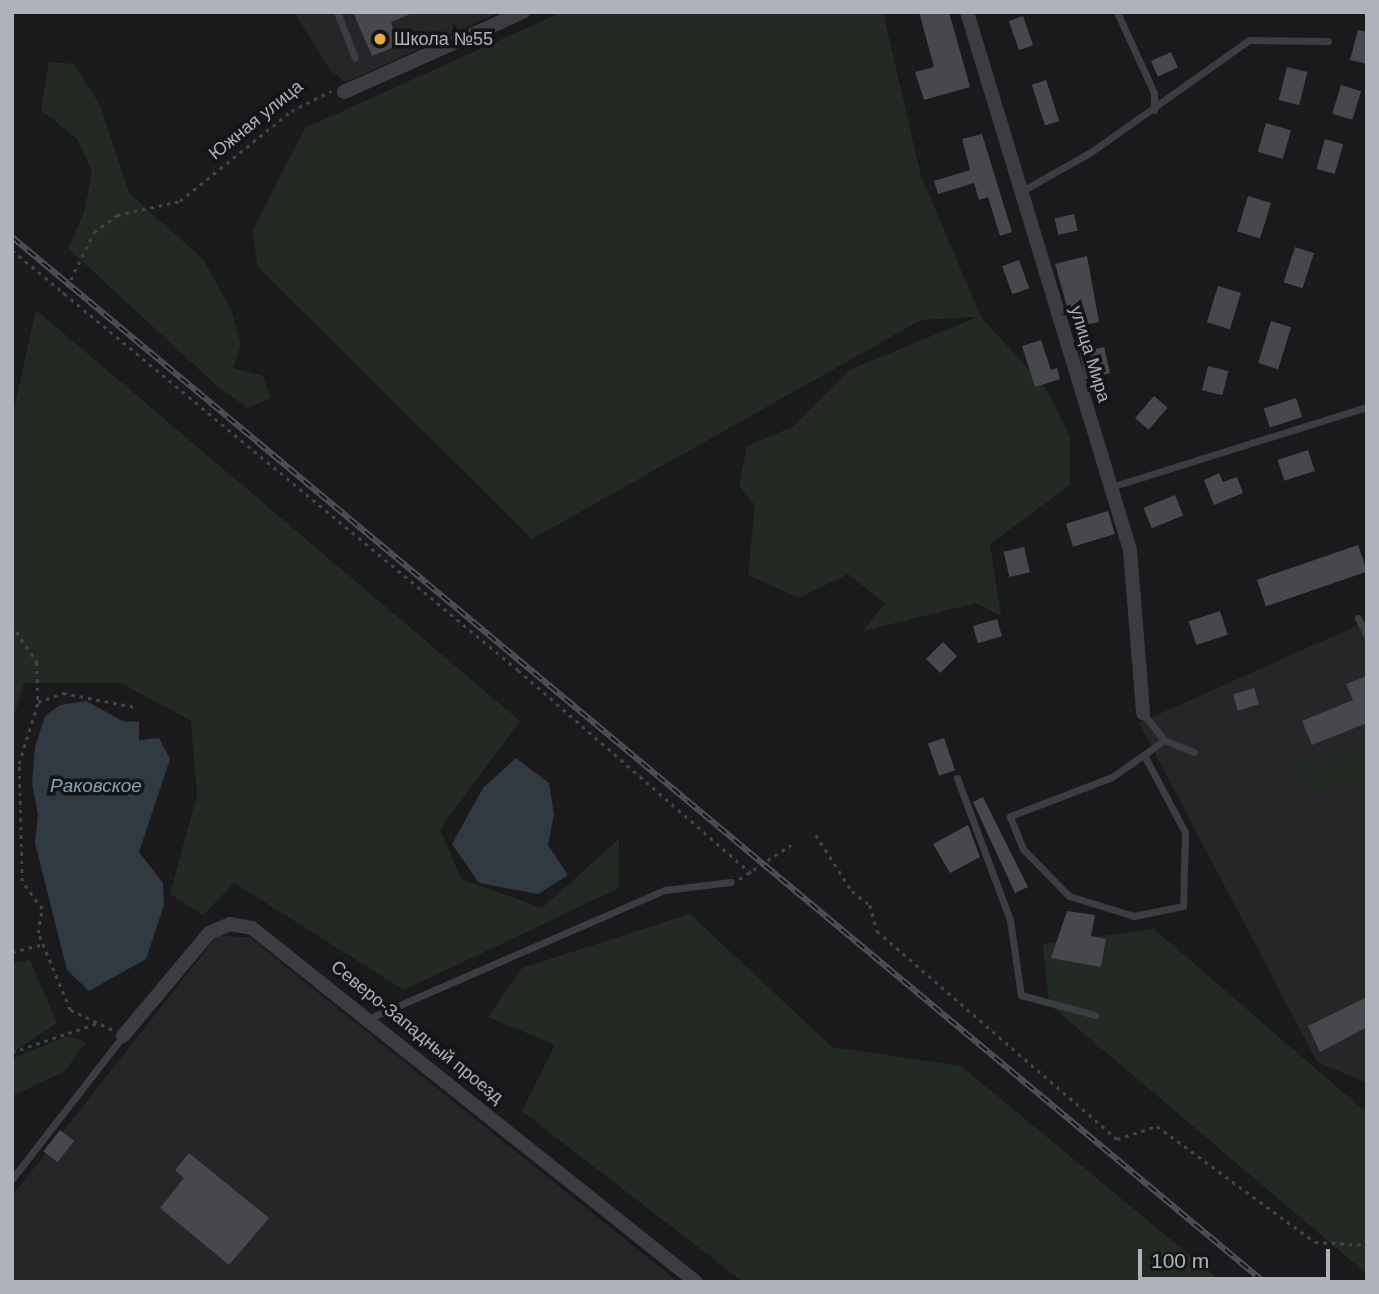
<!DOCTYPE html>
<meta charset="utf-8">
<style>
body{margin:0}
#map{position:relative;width:1379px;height:1294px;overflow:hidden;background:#1a1a1c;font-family:Helvetica,sans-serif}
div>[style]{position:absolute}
.built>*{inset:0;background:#262629}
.green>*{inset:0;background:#222a23}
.water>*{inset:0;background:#303a40}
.building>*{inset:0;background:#47484c;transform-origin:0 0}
.path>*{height:2.5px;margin-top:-1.25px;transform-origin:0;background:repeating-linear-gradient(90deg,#414448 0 3.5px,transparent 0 8.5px)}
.lane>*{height:7px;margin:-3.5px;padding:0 3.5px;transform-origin:3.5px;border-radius:3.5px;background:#3b3d41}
.street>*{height:14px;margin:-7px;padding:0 7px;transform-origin:7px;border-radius:7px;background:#3b3d41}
.rail>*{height:6px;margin-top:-3px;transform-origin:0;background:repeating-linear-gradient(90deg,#151517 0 10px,#4e5156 0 20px);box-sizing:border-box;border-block:2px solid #4e5156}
.dots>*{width:19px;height:19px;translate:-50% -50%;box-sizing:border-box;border:4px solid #151517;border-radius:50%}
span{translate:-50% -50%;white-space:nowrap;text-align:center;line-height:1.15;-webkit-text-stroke:7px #151517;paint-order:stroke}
.poi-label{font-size:18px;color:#adb2bb}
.left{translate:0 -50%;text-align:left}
.street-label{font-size:18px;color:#adb2bb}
.water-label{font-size:19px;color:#87a1b4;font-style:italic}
.frame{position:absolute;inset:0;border:14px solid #adb2bb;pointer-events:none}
.scale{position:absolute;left:1138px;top:1249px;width:192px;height:32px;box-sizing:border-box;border:4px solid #adb2bb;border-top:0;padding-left:9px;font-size:21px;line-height:24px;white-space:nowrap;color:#adb2bb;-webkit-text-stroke:5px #151517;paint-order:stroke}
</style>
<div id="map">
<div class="built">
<div style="clip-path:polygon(294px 12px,500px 12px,346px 82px,330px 70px)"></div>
<div style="clip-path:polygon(1367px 621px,1367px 1083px,1317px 1062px,1139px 723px)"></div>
<div style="clip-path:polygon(217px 936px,249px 937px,678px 1282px,12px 1282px,12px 1196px)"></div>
</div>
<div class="green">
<div style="clip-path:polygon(562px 12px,883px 12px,921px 176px,981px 317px,1047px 390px,1070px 437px,1070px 485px,990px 544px,1001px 616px,976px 603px,863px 631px,885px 603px,848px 574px,799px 598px,748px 575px,755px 505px,739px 486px,747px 446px,792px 427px,851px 369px,978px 317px,921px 320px,532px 539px,258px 267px,252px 232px,305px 128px)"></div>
<div style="clip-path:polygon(49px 62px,74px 64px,100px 105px,129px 193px,203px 259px,232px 312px,241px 345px,233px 368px,263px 376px,271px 398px,248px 408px,217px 386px,68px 248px,84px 213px,92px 171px,77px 139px,41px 110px)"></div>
<div style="clip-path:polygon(36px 310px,520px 721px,440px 829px,461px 879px,542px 908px,619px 839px,619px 888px,404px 990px,234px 883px,203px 915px,170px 894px,197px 795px,191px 721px,121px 683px,24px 683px,12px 723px,12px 417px)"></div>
<div style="clip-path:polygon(1367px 740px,1367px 777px,1357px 785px,1310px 792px,1293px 760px,1326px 761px)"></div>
<div style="clip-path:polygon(690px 914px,832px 1047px,961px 1066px,1222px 1282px,743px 1282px,522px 1111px,555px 1045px,488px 1017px,522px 968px)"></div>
<div style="clip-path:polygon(1154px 929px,1367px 1113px,1367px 1274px,1049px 1004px,1043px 944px)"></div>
<div style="clip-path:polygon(30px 960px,57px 1023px,12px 1053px,12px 963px)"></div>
<div style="clip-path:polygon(67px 1036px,86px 1042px,65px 1071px,12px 1096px,12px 1059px)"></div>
</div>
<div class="water">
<div style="clip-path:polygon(86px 701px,123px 721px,139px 722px,139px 740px,159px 738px,170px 759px,139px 852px,163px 883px,164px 905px,146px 959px,89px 991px,67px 970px,35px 843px,38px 815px,32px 783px,35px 747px,45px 716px,60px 705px)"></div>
<div style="clip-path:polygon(516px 758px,549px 783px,554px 814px,548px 845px,568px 875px,538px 894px,479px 883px,452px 844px,483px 788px)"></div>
</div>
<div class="building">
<div style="clip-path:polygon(353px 12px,415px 12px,391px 22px,399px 45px,372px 56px)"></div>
<div style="clip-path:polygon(919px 12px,949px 12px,970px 87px,924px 100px,915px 72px,934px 67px)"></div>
<div style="left:1023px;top:16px;width:31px;height:15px;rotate:71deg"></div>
<div style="clip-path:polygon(1358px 30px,1367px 32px,1367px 64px,1350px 60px)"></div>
<div style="left:1171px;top:52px;width:17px;height:22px;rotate:66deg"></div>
<div style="left:1287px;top:67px;width:21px;height:34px;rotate:14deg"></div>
<div style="left:1046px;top:80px;width:43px;height:15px;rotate:72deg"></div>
<div style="left:1341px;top:85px;width:21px;height:30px;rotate:17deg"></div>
<div style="left:1266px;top:123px;width:26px;height:30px;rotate:16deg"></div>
<div style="clip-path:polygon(982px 134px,1012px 232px,1000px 236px,988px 197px,979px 200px,974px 183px,938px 194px,934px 181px,970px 170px,962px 139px)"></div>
<div style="left:1325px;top:139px;width:19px;height:31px;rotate:16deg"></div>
<div style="left:1248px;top:196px;width:24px;height:37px;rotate:17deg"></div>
<div style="left:1074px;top:214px;width:17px;height:20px;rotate:77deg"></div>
<div style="left:1295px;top:247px;width:20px;height:37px;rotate:18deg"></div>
<div style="clip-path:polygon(1087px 256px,1099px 322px,1073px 328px,1055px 264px)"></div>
<div style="left:1019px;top:260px;width:30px;height:18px;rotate:70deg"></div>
<div style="left:1218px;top:286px;width:24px;height:38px;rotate:17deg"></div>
<div style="left:1271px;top:321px;width:21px;height:44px;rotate:17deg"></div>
<div style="clip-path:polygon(1041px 340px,1051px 370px,1057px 368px,1060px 379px,1035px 387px,1022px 346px)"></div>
<div style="left:1104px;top:347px;width:27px;height:25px;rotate:77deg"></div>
<div style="left:1208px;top:366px;width:21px;height:25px;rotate:14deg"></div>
<div style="left:1154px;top:396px;width:18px;height:29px;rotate:41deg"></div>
<div style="left:1296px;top:398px;width:20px;height:34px;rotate:72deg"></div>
<div style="left:1308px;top:450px;width:22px;height:32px;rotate:72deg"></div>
<div style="clip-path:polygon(1219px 473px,1223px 482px,1237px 477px,1243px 493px,1214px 505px,1204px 480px)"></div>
<div style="left:1175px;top:495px;width:22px;height:34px;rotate:68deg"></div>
<div style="left:1108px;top:511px;width:24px;height:44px;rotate:73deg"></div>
<div style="left:1358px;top:545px;width:28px;height:107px;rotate:71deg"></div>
<div style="left:1024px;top:547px;width:26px;height:21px;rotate:77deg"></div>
<div style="left:1220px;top:611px;width:25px;height:33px;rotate:72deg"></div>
<div style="left:997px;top:619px;width:18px;height:25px;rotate:74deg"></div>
<div style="left:943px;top:642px;width:20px;height:24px;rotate:45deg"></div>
<div style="clip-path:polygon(1367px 676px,1367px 723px,1312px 745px,1302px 721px,1353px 700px,1346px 684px)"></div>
<div style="left:1254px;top:688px;width:17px;height:22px;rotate:73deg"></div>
<div style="left:944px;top:738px;width:34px;height:17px;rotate:71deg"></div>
<div style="clip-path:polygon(983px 797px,1028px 887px,1015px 893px,973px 802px)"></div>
<div style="clip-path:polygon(968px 825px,980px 857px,950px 873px,933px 844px)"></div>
<div style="clip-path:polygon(1067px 911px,1095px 915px,1091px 936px,1106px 939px,1101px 967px,1051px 958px)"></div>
<div style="clip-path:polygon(1367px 997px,1367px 1027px,1320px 1052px,1308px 1026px)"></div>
<div style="left:60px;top:1130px;width:18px;height:27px;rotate:38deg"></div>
<div style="clip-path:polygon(189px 1153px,269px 1218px,229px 1265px,160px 1208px,184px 1178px,175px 1170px)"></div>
</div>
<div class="path">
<div style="left:12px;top:250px;width:658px;rotate:39.69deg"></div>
<div style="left:518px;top:670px;width:310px;rotate:41.1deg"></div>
<div style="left:63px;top:295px;width:70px;rotate:-63.8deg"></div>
<div style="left:94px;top:232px;width:29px;rotate:-36deg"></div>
<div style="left:117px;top:215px;width:65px;rotate:-12.5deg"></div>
<div style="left:180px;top:201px;width:143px;rotate:-39deg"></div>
<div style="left:291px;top:111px;width:45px;rotate:-26.6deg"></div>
<div style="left:12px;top:625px;width:45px;rotate:56deg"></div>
<div style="left:37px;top:662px;width:40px;rotate:88.6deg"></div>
<div style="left:816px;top:835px;width:67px;rotate:57.3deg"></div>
<div style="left:852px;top:891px;width:23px;rotate:38deg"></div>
<div style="left:870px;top:905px;width:27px;rotate:75deg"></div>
<div style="left:877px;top:931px;width:318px;rotate:40.9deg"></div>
<div style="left:1117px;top:1139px;width:42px;rotate:-18deg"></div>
<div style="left:1157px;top:1126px;width:196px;rotate:36.3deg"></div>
<div style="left:1315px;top:1242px;width:52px;rotate:3.3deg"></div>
<div style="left:739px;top:879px;width:62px;rotate:-33.2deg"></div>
<div style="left:12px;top:952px;width:32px;rotate:-14deg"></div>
<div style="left:112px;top:1030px;width:47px;rotate:-154.5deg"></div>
<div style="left:70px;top:1010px;width:83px;rotate:-112.6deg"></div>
<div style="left:38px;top:933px;width:24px;rotate:-81deg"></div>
<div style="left:42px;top:909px;width:34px;rotate:-126deg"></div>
<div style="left:22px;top:881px;width:117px;rotate:-91.5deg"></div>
<div style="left:19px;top:764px;width:65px;rotate:-73deg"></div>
<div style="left:38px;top:702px;width:27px;rotate:-20deg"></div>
<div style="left:63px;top:693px;width:74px;rotate:10.9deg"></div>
<div style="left:12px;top:1052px;width:91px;rotate:-18.6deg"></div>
</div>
<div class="lane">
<div style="left:337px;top:12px;width:49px;rotate:68.6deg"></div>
<div style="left:1117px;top:12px;width:89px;rotate:65.4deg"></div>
<div style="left:1154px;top:93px;width:17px;rotate:90deg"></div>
<div style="left:1022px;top:191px;width:79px;rotate:-29.5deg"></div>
<div style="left:1091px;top:152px;width:194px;rotate:-35.3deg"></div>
<div style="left:1249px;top:40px;width:79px;rotate:0.7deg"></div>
<div style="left:1111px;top:487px;width:268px;rotate:-17.4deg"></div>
<div style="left:1358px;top:618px;width:20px;rotate:63deg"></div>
<div style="left:1143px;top:713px;width:34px;rotate:52deg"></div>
<div style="left:1164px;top:740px;width:32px;rotate:22deg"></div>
<div style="left:1144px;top:755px;width:87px;rotate:62deg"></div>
<div style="left:1185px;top:832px;width:74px;rotate:91.5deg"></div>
<div style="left:1183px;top:906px;width:50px;rotate:168.5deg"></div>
<div style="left:1134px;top:916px;width:68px;rotate:-162.9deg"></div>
<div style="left:1069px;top:896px;width:66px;rotate:-134.4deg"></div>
<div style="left:1023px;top:849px;width:35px;rotate:-112deg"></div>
<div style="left:1010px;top:816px;width:109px;rotate:-20.9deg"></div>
<div style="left:1112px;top:777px;width:39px;rotate:-35deg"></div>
<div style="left:1144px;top:755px;width:25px;rotate:-37deg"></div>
<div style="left:957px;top:778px;width:152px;rotate:69.5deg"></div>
<div style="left:1010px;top:920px;width:76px;rotate:81.7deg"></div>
<div style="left:1021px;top:995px;width:77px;rotate:15.1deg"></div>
<div style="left:370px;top:1018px;width:322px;rotate:-23.5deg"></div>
<div style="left:665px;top:890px;width:66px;rotate:-6.9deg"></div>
<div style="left:12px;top:1179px;width:181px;rotate:-52.2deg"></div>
</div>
<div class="street">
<div style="left:967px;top:12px;width:562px;rotate:73.14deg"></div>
<div style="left:1130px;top:550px;width:164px;rotate:85.4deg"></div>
<div style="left:344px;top:92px;width:196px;rotate:-24.1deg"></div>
<div style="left:123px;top:1036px;width:134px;rotate:-50.1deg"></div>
<div style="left:209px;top:933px;width:23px;rotate:-23deg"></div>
<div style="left:230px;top:924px;width:22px;rotate:10deg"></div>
<div style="left:252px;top:928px;width:568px;rotate:38.57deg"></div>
</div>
<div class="rail">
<div style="left:12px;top:237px;width:1631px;rotate:39.85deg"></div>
</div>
<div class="dots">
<div style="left:380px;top:39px;background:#eaab44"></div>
</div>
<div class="poi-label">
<span class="left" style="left:394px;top:39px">Школа №55</span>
</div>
<div class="street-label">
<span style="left:256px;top:120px;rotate:-39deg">Южная улица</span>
<span style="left:1090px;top:354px;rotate:73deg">улица Мира</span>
<span style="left:417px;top:1032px;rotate:39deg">Северо-Западный проезд</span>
</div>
<div class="water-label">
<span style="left:96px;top:786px">Раковское</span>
</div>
<div class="frame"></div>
<div class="scale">100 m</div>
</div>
